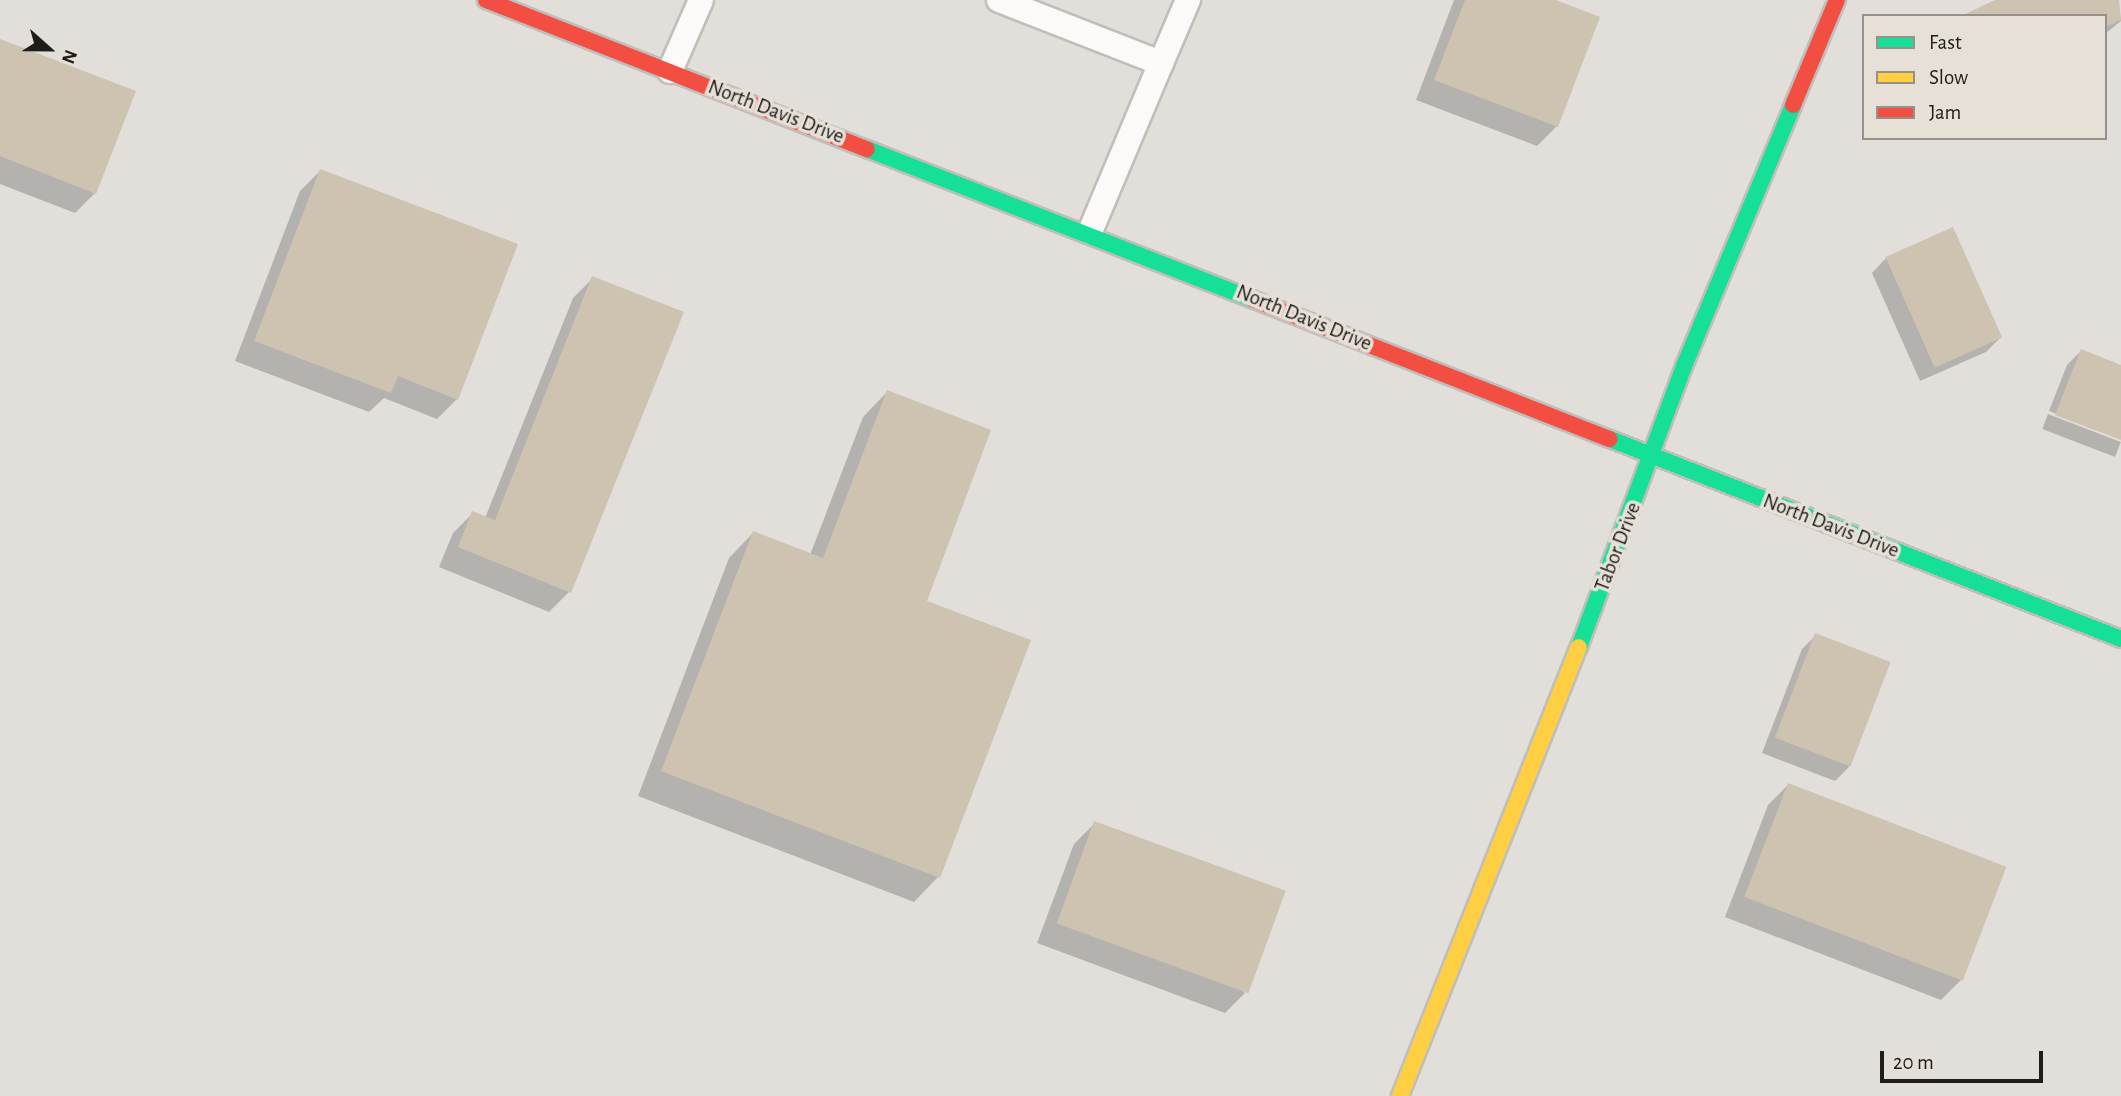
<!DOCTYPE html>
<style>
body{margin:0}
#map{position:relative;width:2121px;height:1096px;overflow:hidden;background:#e2dfda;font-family:"Alegreya Sans",sans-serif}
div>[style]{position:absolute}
.shadow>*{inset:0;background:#0003;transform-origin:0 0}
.building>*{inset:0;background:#cec2b0;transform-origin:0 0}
.roads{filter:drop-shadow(2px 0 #bfbeba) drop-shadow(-2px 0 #bfbeba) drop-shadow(0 2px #bfbeba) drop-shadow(0 -2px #bfbeba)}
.lane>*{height:24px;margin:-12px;padding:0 12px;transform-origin:12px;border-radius:12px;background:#fbfaf9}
.fast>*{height:16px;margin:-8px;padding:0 8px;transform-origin:8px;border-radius:8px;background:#16e098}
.slow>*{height:16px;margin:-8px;padding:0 8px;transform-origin:8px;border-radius:8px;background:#ffcf43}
.jam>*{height:16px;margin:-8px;padding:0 8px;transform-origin:8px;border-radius:8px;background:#f24e42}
span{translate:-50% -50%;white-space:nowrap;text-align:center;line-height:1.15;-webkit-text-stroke:7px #e6e0d7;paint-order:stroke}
.street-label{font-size:21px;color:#1f1d1a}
.legend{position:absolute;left:1862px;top:14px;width:245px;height:126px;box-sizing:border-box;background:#e6e0d7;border:2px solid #96928b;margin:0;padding:9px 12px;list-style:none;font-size:21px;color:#1f1d1a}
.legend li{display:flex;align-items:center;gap:14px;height:35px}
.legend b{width:35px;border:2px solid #96928b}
.north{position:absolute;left:14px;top:14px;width:70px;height:70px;-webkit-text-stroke:5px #e6e0d7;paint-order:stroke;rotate:111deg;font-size:19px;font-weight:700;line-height:28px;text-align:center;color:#1f1d1a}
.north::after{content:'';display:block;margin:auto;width:24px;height:32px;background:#1f1d1a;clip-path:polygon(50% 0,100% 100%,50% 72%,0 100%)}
.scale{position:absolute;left:1880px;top:1051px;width:163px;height:32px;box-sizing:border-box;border:4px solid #1f1d1a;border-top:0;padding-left:9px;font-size:21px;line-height:24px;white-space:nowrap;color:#1f1d1a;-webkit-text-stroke:5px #e6e0d7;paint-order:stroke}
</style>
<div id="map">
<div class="shadow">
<div style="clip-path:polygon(1454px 0,1551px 0,1557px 126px,1537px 146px,1416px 100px)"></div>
<div style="clip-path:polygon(2000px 0,2117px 0,2121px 21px,2105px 34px,2105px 16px)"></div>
<div style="clip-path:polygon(0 41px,95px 193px,75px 213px,0 184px)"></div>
<div style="clip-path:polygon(320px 171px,457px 399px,437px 419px,384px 398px,369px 412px,235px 361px,300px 191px)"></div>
<div style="clip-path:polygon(1886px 258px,2000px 338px,1986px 352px,1920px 381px,1872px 273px)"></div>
<div style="clip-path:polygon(593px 278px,569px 592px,549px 612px,439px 567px,453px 533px,473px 513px,485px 518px,573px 298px)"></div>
<div style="clip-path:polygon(2081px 351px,2121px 366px,2121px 439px,2049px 411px,2067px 365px)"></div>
<div style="clip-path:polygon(887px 392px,925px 602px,938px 877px,914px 902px,638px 796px,729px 558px,753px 533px,810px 555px,863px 417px)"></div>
<div style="left:2048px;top:414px;width:78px;height:16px;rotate:21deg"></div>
<div style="clip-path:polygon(1816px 635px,1849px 767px,1835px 781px,1762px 753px,1802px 649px)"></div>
<div style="clip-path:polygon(1788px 785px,1961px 980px,1941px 1000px,1725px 917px,1768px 805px)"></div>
<div style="clip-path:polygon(1094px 824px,1245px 993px,1225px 1013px,1037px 943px,1074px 844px)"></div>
</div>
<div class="building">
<div style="clip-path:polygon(1465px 0,1556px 0,1600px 17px,1558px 127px,1434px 80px)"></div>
<div style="clip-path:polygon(1995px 0,2119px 0,2121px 20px,2105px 27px,2105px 16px,1961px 16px)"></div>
<div style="clip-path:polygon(0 39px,136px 91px,96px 194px,0 156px)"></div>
<div style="clip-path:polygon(320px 169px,518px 244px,458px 400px,398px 376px,391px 393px,254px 341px)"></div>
<div style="left:1953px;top:227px;width:121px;height:74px;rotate:66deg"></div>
<div style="clip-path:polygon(592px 276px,684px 312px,571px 593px,458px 547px,472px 511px,495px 520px)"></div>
<div style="clip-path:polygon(2081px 349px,2121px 365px,2121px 440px,2055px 415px)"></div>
<div style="clip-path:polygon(887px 390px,991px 430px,927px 601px,1031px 640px,940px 878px,661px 771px,753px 531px,823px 558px)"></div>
<div style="left:1815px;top:633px;width:81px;height:112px;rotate:21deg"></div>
<div style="left:1788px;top:783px;width:234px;height:122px;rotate:21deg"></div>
<div style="left:1094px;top:821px;width:204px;height:109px;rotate:20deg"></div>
</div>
<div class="roads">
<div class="lane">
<div style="left:999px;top:0;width:174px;rotate:21.3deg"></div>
<div style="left:1161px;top:63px;width:183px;rotate:112.8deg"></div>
<div style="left:1161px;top:63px;width:69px;rotate:-66.8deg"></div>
<div style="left:670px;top:71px;width:77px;rotate:-66.4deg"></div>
</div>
<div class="fast">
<div style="left:867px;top:149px;width:413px;rotate:21.3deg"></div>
<div style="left:1610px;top:439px;width:549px;rotate:21.37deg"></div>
<div style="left:1579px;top:647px;width:300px;rotate:-69.5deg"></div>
<div style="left:1684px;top:366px;width:283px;rotate:-67.3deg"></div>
</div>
<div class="slow">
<div style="left:1400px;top:1096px;width:483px;rotate:-68.3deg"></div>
</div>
<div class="jam">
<div style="left:486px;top:0;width:409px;rotate:21.4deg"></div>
<div style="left:1793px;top:105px;width:114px;rotate:-67.3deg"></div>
<div style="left:1252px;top:299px;width:384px;rotate:21.4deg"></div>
</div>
</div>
<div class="street-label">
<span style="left:776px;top:112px;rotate:21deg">North Davis Drive</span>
<span style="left:1304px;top:318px;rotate:22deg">North Davis Drive</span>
<span style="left:1831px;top:526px;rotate:21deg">North Davis Drive</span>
<span style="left:1618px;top:547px;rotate:-69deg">Tabor Drive</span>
</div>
<ul class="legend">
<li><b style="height:9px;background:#16e098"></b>Fast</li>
<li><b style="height:9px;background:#ffcf43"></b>Slow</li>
<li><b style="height:9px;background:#f24e42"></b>Jam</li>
</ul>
<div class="north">N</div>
<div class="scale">20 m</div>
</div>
